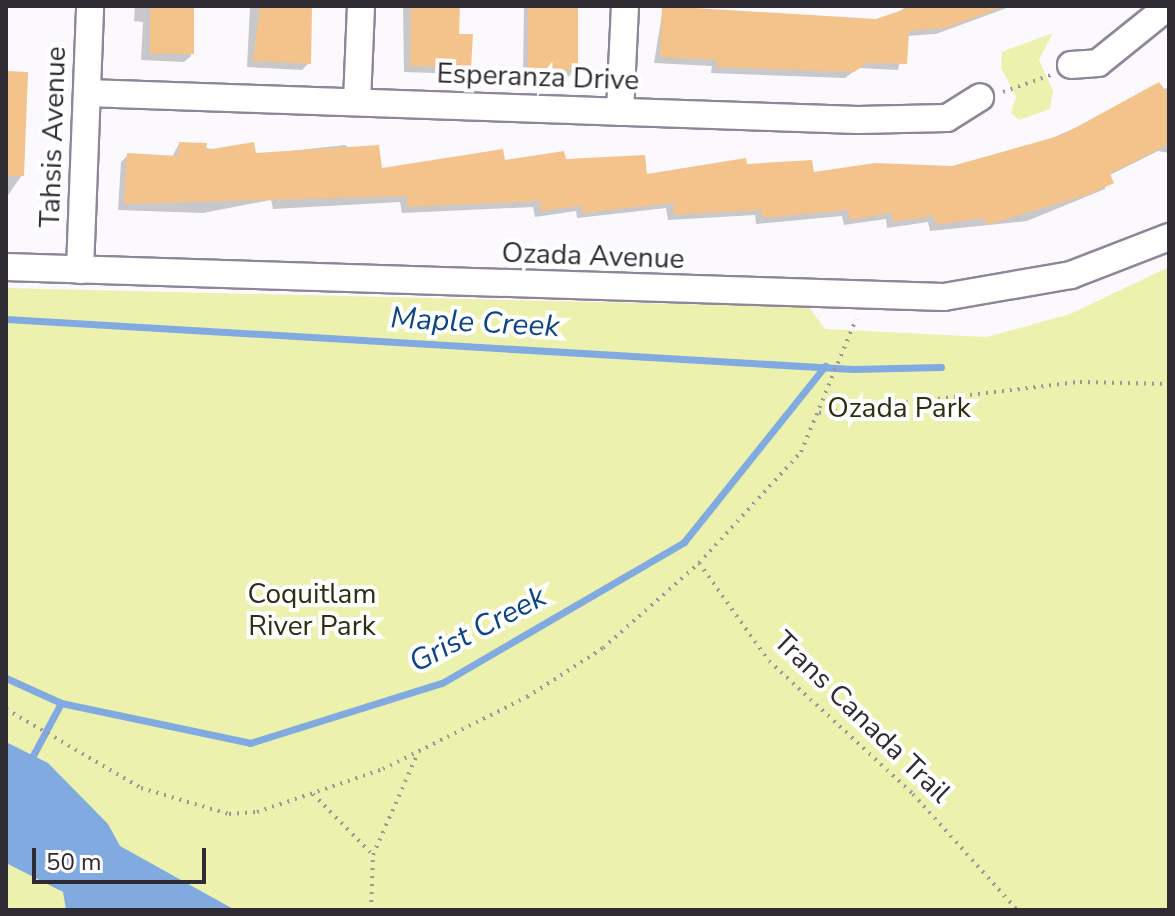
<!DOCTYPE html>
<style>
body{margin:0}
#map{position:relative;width:1175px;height:916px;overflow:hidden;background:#fbf9fd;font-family:"Nunito Sans",sans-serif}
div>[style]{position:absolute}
.green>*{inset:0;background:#ecf1ae}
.water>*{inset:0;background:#81abe0}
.shadow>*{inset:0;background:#0003}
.stream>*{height:7px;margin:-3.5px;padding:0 3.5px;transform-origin:3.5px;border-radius:3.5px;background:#81abe0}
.building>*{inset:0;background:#f4c38c;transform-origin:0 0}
.path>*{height:4px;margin-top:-2px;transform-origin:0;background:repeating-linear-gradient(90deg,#9a989d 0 2px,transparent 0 8px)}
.roads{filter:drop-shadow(2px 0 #8f8799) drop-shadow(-2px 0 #8f8799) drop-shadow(0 2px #8f8799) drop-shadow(0 -2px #8f8799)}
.minor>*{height:26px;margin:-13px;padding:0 13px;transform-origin:13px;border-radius:13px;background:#fff}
span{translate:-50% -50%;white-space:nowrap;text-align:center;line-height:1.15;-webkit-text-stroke:8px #fff;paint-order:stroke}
.street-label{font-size:28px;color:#2e2b33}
.park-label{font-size:28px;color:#2d2f10}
.water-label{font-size:30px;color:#0a4685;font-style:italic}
.frame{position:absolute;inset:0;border:8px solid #2e2b33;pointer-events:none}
.scale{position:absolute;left:32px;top:848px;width:174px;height:36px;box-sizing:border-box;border:4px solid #2e2b33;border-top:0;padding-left:10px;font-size:24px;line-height:28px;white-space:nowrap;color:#2e2b33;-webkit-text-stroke:6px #fff;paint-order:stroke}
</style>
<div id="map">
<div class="green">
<div style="clip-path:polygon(1053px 33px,1039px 60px,1053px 91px,1050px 109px,1019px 120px,1011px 113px,1016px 96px,1001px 68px,1002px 52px)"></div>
<div style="clip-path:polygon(1169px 267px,1169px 910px,6px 910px,6px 288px,809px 307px,825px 329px,987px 337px,1070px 314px)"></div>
</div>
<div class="water">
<div style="clip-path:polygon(6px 742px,48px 763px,108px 824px,120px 846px,235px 910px,66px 910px,63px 892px,6px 863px)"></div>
</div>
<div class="shadow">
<div style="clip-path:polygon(135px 6px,192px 6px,191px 56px,184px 62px,141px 60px,143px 22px,134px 21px)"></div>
<div style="clip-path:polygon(250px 6px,311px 6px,309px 63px,302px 70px,247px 67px)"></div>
<div style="clip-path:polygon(403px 6px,459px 6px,457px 36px,469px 67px,463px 74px,404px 72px)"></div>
<div style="clip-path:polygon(524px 6px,577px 6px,574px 71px,568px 77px,523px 75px)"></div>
<div style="clip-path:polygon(907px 6px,1012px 6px,936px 34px,906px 36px,898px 70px,859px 68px,845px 78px,711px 73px,712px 66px,654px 63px,663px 8px,886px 21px)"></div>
<div style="clip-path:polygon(6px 73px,22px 175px,6px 198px)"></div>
<div style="clip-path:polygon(1169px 87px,1169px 153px,1158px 151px,1108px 176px,1105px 189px,1027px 221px,930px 231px,928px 222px,887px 228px,886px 219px,844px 225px,842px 216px,756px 224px,755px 215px,668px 220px,666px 208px,577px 218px,576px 211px,535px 217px,533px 207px,402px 213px,400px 202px,273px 209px,271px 200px,203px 213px,118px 210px,121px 162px,128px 155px,172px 157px,179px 144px,254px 155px,345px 145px,381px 170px,564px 161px,646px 176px,745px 166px,812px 174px,952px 168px,1006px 158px)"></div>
</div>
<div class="stream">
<div style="left:6px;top:319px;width:848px;rotate:3.38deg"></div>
<div style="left:853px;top:369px;width:88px;rotate:-1.3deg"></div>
<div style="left:6px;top:678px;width:60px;rotate:24.4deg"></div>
<div style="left:61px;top:703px;width:193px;rotate:11.9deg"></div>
<div style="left:250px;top:743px;width:201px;rotate:-17.4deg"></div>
<div style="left:442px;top:683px;width:280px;rotate:-30.2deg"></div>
<div style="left:684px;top:542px;width:226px;rotate:-51.3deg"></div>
<div style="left:30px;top:761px;width:66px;rotate:-61.9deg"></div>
</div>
<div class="building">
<div style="left:150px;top:6px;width:44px;height:48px"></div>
<div style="clip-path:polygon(260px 6px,312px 6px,311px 64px,253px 61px)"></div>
<div style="clip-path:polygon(411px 6px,460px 6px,459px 34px,473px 34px,471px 68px,410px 66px)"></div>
<div style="left:528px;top:6px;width:50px;height:64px"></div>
<div style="clip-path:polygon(662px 6px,876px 19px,914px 6px,1000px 8px,945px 28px,909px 31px,907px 64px,867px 63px,854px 72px,717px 67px,717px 60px,660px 57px)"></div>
<div style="clip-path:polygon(6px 71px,28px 72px,24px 176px,6px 176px)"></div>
<div style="clip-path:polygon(1159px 82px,1169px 95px,1169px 144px,1110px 174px,1114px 183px,1090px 194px,986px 225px,984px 218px,936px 225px,934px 216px,893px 222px,892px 213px,850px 220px,848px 210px,763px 218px,761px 210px,674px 215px,673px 203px,583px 213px,582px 206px,541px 211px,540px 201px,408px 207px,406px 196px,124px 204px,127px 153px,178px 156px,179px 142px,207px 143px,206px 150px,254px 142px,256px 153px,379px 145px,382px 168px,503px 149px,505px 160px,564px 151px,566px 159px,645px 155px,647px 174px,746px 158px,747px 164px,812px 160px,814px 172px,875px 163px,952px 166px,1062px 135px)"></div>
</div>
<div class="path">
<div style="left:1003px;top:92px;width:51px;rotate:-19.5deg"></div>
<div style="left:819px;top:413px;width:263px;rotate:-6.8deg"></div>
<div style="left:1080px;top:382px;width:89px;rotate:1.3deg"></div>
<div style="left:699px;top:563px;width:151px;rotate:-47.4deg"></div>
<div style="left:801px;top:452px;width:144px;rotate:-67.5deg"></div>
<div style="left:6px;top:709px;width:156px;rotate:30.3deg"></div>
<div style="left:141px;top:788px;width:92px;rotate:16.5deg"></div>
<div style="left:229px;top:814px;width:28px;rotate:-4deg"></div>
<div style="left:257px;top:812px;width:133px;rotate:-18.8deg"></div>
<div style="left:383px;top:769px;width:161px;rotate:-26.6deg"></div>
<div style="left:527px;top:697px;width:90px;rotate:-32.8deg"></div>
<div style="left:603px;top:648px;width:128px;rotate:-41.5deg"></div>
<div style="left:699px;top:563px;width:120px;rotate:54.5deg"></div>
<div style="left:769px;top:661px;width:196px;rotate:42.7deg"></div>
<div style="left:913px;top:794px;width:156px;rotate:48.1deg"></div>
<div style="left:313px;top:794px;width:86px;rotate:45.5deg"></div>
<div style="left:371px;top:910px;width:55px;rotate:-87.9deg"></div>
<div style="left:373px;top:855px;width:107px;rotate:-66.3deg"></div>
</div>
<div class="roads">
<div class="minor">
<div style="left:1071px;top:65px;width:27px;rotate:-4deg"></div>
<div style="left:1098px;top:63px;width:91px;rotate:-38.8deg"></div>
<div style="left:87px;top:93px;width:771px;rotate:2.01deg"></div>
<div style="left:858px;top:120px;width:89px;rotate:-1.3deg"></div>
<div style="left:947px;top:118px;width:39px;rotate:-32deg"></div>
<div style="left:357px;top:102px;width:96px;rotate:-87.6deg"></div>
<div style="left:620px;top:112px;width:106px;rotate:-87.3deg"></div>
<div style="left:6px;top:267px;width:938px;rotate:1.83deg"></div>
<div style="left:944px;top:297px;width:129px;rotate:-9.8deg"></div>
<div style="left:1071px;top:275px;width:105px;rotate:-21.2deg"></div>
<div style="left:80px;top:270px;width:264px;rotate:-87.8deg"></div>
</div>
</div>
<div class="street-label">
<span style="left:538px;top:77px;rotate:2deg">Esperanza Drive</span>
<span style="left:53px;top:137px;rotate:-88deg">Tahsis Avenue</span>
<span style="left:593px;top:256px;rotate:2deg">Ozada Avenue</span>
<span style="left:862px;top:717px;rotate:44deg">Trans Canada Trail</span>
</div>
<div class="park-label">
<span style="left:899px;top:408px">Ozada Park</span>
<span style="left:312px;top:610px">Coquitlam<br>River Park</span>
</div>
<div class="water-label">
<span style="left:475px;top:323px;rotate:3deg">Maple Creek</span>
<span style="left:478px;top:630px;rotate:-28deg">Grist Creek</span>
</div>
<div class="frame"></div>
<div class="scale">50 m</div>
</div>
